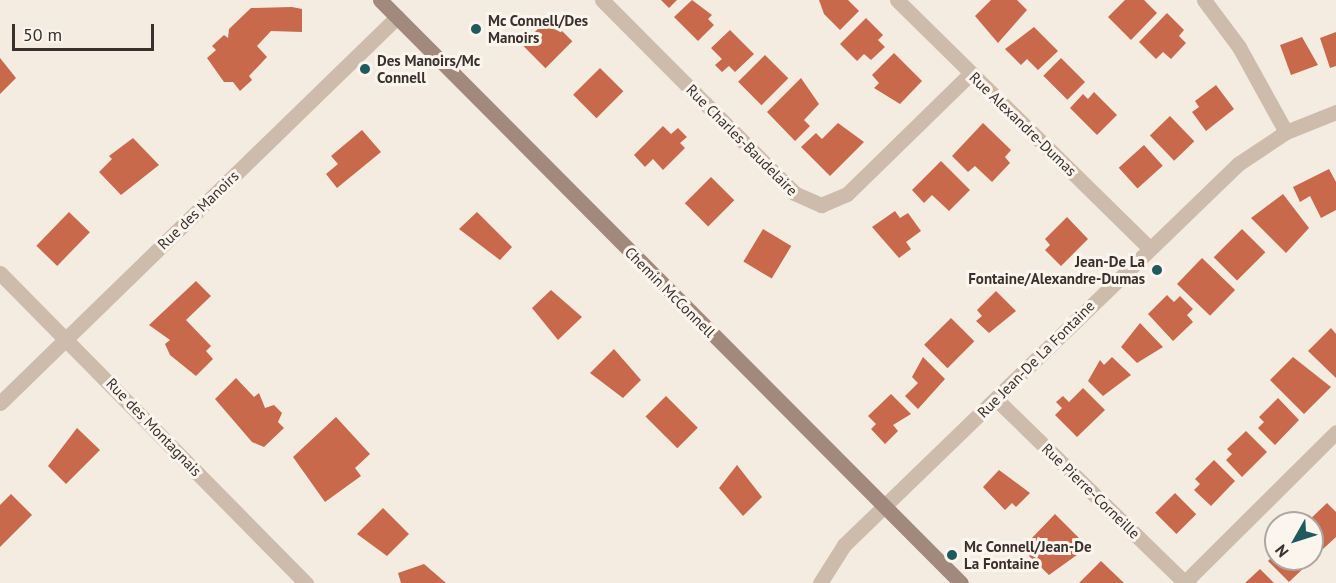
<!DOCTYPE html>
<style>
body{margin:0}
#map{position:relative;width:1336px;height:583px;overflow:hidden;background:#f4ebe1;font-family:"PT Sans",sans-serif}
div>[style]{position:absolute}
.building>*{inset:0;background:#c8694b;transform-origin:0 0}
.street>*{height:15px;margin:-7.5px;padding:0 7.5px;transform-origin:7.5px;border-radius:7.5px;background:#cdbbac}
.secondary>*{height:15px;margin:-7.5px;padding:0 7.5px;transform-origin:7.5px;border-radius:7.5px;background:#a18a7d}
.dots>*{width:16px;height:16px;translate:-50% -50%;box-sizing:border-box;border:3px solid #fbf5ee;border-radius:50%}
span{translate:-50% -50%;white-space:nowrap;text-align:center;line-height:1.15;-webkit-text-stroke:6px #fbf5ee;paint-order:stroke}
.poi-label{font-size:15px;color:#3b302b;font-weight:700}
.left{translate:0 -50%;text-align:left}
.right{translate:-100% -50%;text-align:right}
.street-label{font-size:15px;color:#3b302b}
.north{position:absolute;left:1264px;top:511px;width:60px;height:60px;box-sizing:border-box;background:#fbf5ee;border:2px solid #aea6a0;border-radius:50%;rotate:231deg;font-size:16px;font-weight:700;line-height:24px;text-align:center;color:#3b302b}
.north::after{content:'';display:block;margin:auto;width:21px;height:27px;background:#1f5a5e;clip-path:polygon(50% 0,100% 100%,50% 72%,0 100%)}
.scale{position:absolute;left:12px;top:24px;width:142px;height:27px;box-sizing:border-box;border:3px solid #3b302b;border-top:0;padding-left:8px;font-size:18px;line-height:21px;white-space:nowrap;color:#3b302b;-webkit-text-stroke:4px #fbf5ee;paint-order:stroke}
</style>
<div id="map">
<div class="building">
<div style="clip-path:polygon(661px 0,677px 0,669px 8px)"></div>
<div style="clip-path:polygon(692px 0,712px 15px,708px 19px,714px 25px,698px 41px,674px 17px)"></div>
<div style="clip-path:polygon(819px 0,848px 0,859px 11px,840px 30px,824px 14px)"></div>
<div style="clip-path:polygon(991px 0,1017px 0,1027px 10px,998px 43px,975px 16px)"></div>
<div style="clip-path:polygon(1125px 0,1144px 0,1157px 13px,1131px 40px,1108px 17px)"></div>
<div style="clip-path:polygon(292px 7px,302px 9px,302px 32px,271px 31px,257px 46px,267px 57px,249px 76px,252px 80px,240px 91px,233px 82px,224px 82px,207px 58px,216px 50px,212px 46px,224px 35px,228px 38px,229px 29px,251px 8px)"></div>
<div style="clip-path:polygon(1167px 13px,1184px 30px,1179px 36px,1186px 43px,1171px 59px,1163px 52px,1156px 59px,1139px 42px)"></div>
<div style="left:549px;top:18px;width:33px;height:38px;rotate:45deg"></div>
<div style="clip-path:polygon(866px 18px,883px 35px,878px 40px,885px 47px,871px 60px,864px 54px,857px 61px,840px 44px)"></div>
<div style="clip-path:polygon(1034px 27px,1058px 51px,1038px 70px,1027px 59px,1021px 65px,1005px 49px)"></div>
<div style="clip-path:polygon(730px 30px,754px 54px,735px 72px,729px 66px,722px 72px,715px 65px,722px 59px,711px 48px)"></div>
<div style="clip-path:polygon(1336px 32px,1336px 66px,1330px 68px,1320px 38px)"></div>
<div style="clip-path:polygon(1302px 37px,1318px 65px,1291px 75px,1280px 45px)"></div>
<div style="clip-path:polygon(894px 53px,922px 81px,900px 104px,874px 88px,879px 83px,872px 75px)"></div>
<div style="left:765px;top:55px;width:33px;height:38px;rotate:45deg"></div>
<div style="clip-path:polygon(0 58px,16px 78px,0 94px)"></div>
<div style="left:1061px;top:58px;width:34px;height:25px;rotate:45deg"></div>
<div style="left:600px;top:68px;width:33px;height:38px;rotate:45deg"></div>
<div style="clip-path:polygon(801px 78px,819px 104px,804px 120px,810px 126px,795px 141px,767px 112px)"></div>
<div style="clip-path:polygon(1216px 85px,1234px 109px,1206px 131px,1192px 112px,1199px 107px,1195px 101px)"></div>
<div style="clip-path:polygon(1094px 92px,1117px 115px,1097px 135px,1070px 108px,1083px 94px,1088px 99px)"></div>
<div style="left:1170px;top:116px;width:35px;height:28px;rotate:46deg"></div>
<div style="clip-path:polygon(838px 123px,864px 142px,830px 176px,801px 147px,816px 133px,822px 139px)"></div>
<div style="clip-path:polygon(983px 123px,1011px 150px,1005px 157px,1010px 163px,992px 182px,975px 166px,968px 172px,952px 156px)"></div>
<div style="clip-path:polygon(663px 126px,671px 134px,678px 128px,687px 137px,680px 143px,685px 148px,663px 170px,653px 159px,645px 167px,634px 155px)"></div>
<div style="clip-path:polygon(362px 130px,381px 152px,337px 188px,326px 174px,338px 164px,331px 156px)"></div>
<div style="clip-path:polygon(133px 138px,159px 165px,121px 195px,99px 172px,112px 159px,109px 156px)"></div>
<div style="left:1144px;top:145px;width:28px;height:34px;rotate:48deg"></div>
<div style="clip-path:polygon(941px 161px,970px 190px,949px 211px,932px 195px,924px 203px,912px 190px)"></div>
<div style="clip-path:polygon(1329px 169px,1336px 182px,1336px 210px,1321px 218px,1310px 196px,1300px 202px,1293px 187px)"></div>
<div style="left:711px;top:177px;width:33px;height:37px;rotate:45deg"></div>
<div style="clip-path:polygon(1283px 194px,1309px 228px,1286px 253px,1251px 218px)"></div>
<div style="clip-path:polygon(895px 211px,900px 218px,908px 213px,921px 231px,906px 242px,911px 249px,899px 258px,872px 227px)"></div>
<div style="left:69px;top:212px;width:29px;height:47px;rotate:44deg"></div>
<div style="clip-path:polygon(477px 212px,512px 247px,500px 260px,459px 229px)"></div>
<div style="clip-path:polygon(1067px 217px,1088px 239px,1061px 266px,1045px 250px,1050px 245px,1045px 239px)"></div>
<div style="left:763px;top:229px;width:33px;height:38px;rotate:31deg"></div>
<div style="left:1242px;top:229px;width:33px;height:40px;rotate:45deg"></div>
<div style="left:1202px;top:258px;width:46px;height:36px;rotate:44deg"></div>
<div style="clip-path:polygon(196px 281px,211px 296px,186px 320px,211px 346px,206px 351px,213px 359px,196px 376px,170px 355px,165px 344px,170px 340px,149px 325px)"></div>
<div style="clip-path:polygon(551px 290px,582px 317px,558px 340px,532px 308px)"></div>
<div style="clip-path:polygon(996px 291px,1016px 311px,989px 333px,976px 321px,982px 316px,977px 310px)"></div>
<div style="clip-path:polygon(1167px 295px,1174px 302px,1180px 296px,1193px 309px,1187px 315px,1193px 322px,1173px 341px,1148px 314px)"></div>
<div style="left:951px;top:318px;width:33px;height:38px;rotate:45deg"></div>
<div style="clip-path:polygon(1140px 323px,1163px 347px,1137px 363px,1121px 347px)"></div>
<div style="clip-path:polygon(1331px 328px,1336px 334px,1336px 378px,1308px 351px)"></div>
<div style="clip-path:polygon(614px 349px,641px 380px,623px 398px,590px 373px)"></div>
<div style="clip-path:polygon(923px 357px,945px 379px,918px 409px,905px 396px,918px 383px,912px 377px)"></div>
<div style="clip-path:polygon(1112px 357px,1131px 375px,1103px 396px,1088px 381px,1100px 360px,1104px 365px)"></div>
<div style="clip-path:polygon(1293px 357px,1331px 387px,1304px 414px,1270px 380px)"></div>
<div style="clip-path:polygon(236px 378px,254px 397px,259px 393px,265px 408px,274px 405px,282px 413px,278px 422px,284px 428px,264px 447px,252px 442px,215px 399px)"></div>
<div style="clip-path:polygon(1083px 388px,1105px 410px,1077px 437px,1055px 415px,1062px 408px,1056px 402px,1063px 396px,1069px 402px)"></div>
<div style="clip-path:polygon(891px 394px,911px 414px,893px 425px,898px 431px,885px 444px,871px 429px,876px 424px,868px 416px)"></div>
<div style="left:666px;top:396px;width:45px;height:29px;rotate:45deg"></div>
<div style="clip-path:polygon(1278px 398px,1299px 420px,1275px 445px,1258px 428px,1264px 422px,1259px 417px)"></div>
<div style="clip-path:polygon(336px 417px,370px 454px,355px 468px,361px 476px,325px 502px,293px 457px)"></div>
<div style="clip-path:polygon(77px 428px,100px 450px,66px 484px,48px 466px)"></div>
<div style="clip-path:polygon(1246px 431px,1267px 452px,1242px 477px,1226px 460px,1232px 454px,1227px 449px)"></div>
<div style="clip-path:polygon(1214px 460px,1235px 481px,1211px 506px,1194px 490px,1200px 484px,1195px 479px)"></div>
<div style="clip-path:polygon(737px 465px,762px 497px,743px 516px,719px 488px)"></div>
<div style="clip-path:polygon(999px 470px,1030px 493px,1016px 507px,1012px 503px,1005px 510px,983px 487px)"></div>
<div style="left:1175px;top:493px;width:30px;height:28px;rotate:45deg"></div>
<div style="clip-path:polygon(11px 494px,32px 515px,0 547px,0 505px)"></div>
<div style="clip-path:polygon(1327px 503px,1336px 512px,1336px 537px,1323px 549px,1312px 544px,1312px 523px,1306px 523px)"></div>
<div style="clip-path:polygon(383px 508px,409px 534px,387px 556px,357px 534px)"></div>
<div style="clip-path:polygon(1055px 514px,1088px 547px,1049px 575px,1029px 556px,1038px 548px,1030px 540px)"></div>
<div style="clip-path:polygon(1276px 553px,1276px 559px,1308px 564px,1289px 582px,1268px 561px)"></div>
<div style="clip-path:polygon(1101px 561px,1124px 583px,1079px 583px)"></div>
<div style="clip-path:polygon(424px 564px,446px 583px,401px 583px,398px 573px)"></div>
<div style="clip-path:polygon(1260px 569px,1274px 583px,1245px 583px)"></div>
</div>
<div class="street">
<div style="left:602px;top:0;width:272px;rotate:45.1deg"></div>
<div style="left:794px;top:193px;width:30px;rotate:24deg"></div>
<div style="left:821px;top:205px;width:28px;rotate:-23deg"></div>
<div style="left:847px;top:194px;width:173px;rotate:-44.3deg"></div>
<div style="left:897px;top:0;width:354px;rotate:44.5deg"></div>
<div style="left:1204px;top:0;width:59px;rotate:53.3deg"></div>
<div style="left:1239px;top:47px;width:97px;rotate:61.1deg"></div>
<div style="left:0;top:273px;width:436px;rotate:45.4deg"></div>
<div style="left:996px;top:399px;width:264px;rotate:44.2deg"></div>
<div style="left:0;top:403px;width:554px;rotate:-44.2deg"></div>
<div style="left:820px;top:583px;width:45px;rotate:-57.7deg"></div>
<div style="left:844px;top:545px;width:548px;rotate:-44.04deg"></div>
<div style="left:1238px;top:164px;width:58px;rotate:-33.7deg"></div>
<div style="left:1286px;top:132px;width:54px;rotate:-21.8deg"></div>
<div style="left:1184px;top:583px;width:214px;rotate:-44.8deg"></div>
</div>
<div class="secondary">
<div style="left:380px;top:0;width:823px;rotate:45.1deg"></div>
</div>
<div class="dots">
<div style="left:476px;top:29px;background:#1f5a5e"></div>
<div style="left:365px;top:69px;background:#1f5a5e"></div>
<div style="left:1157px;top:270px;background:#1f5a5e"></div>
<div style="left:952px;top:555px;background:#1f5a5e"></div>
</div>
<div class="poi-label">
<span class="left" style="left:488px;top:29px">Mc Connell/Des<br>Manoirs</span>
<span class="left" style="left:377px;top:69px">Des Manoirs/Mc<br>Connell</span>
<span class="right" style="left:1145px;top:270px">Jean-De La<br>Fontaine/Alexandre-Dumas</span>
<span class="left" style="left:964px;top:555px">Mc Connell/Jean-De<br>La Fontaine</span>
</div>
<div class="street-label">
<span style="left:1023px;top:124px;rotate:44deg">Rue Alexandre-Dumas</span>
<span style="left:742px;top:140px;rotate:45deg">Rue Charles-Baudelaire</span>
<span style="left:198px;top:210px;rotate:-44deg">Rue des Manoirs</span>
<span style="left:670px;top:292px;rotate:45deg">Chemin McConnell</span>
<span style="left:1036px;top:359px;rotate:-45deg">Rue Jean-De La Fontaine</span>
<span style="left:154px;top:427px;rotate:46deg">Rue des Montagnais</span>
<span style="left:1091px;top:491px;rotate:44deg">Rue Pierre-Corneille</span>
</div>
<div class="north">N</div>
<div class="scale">50 m</div>
</div>
